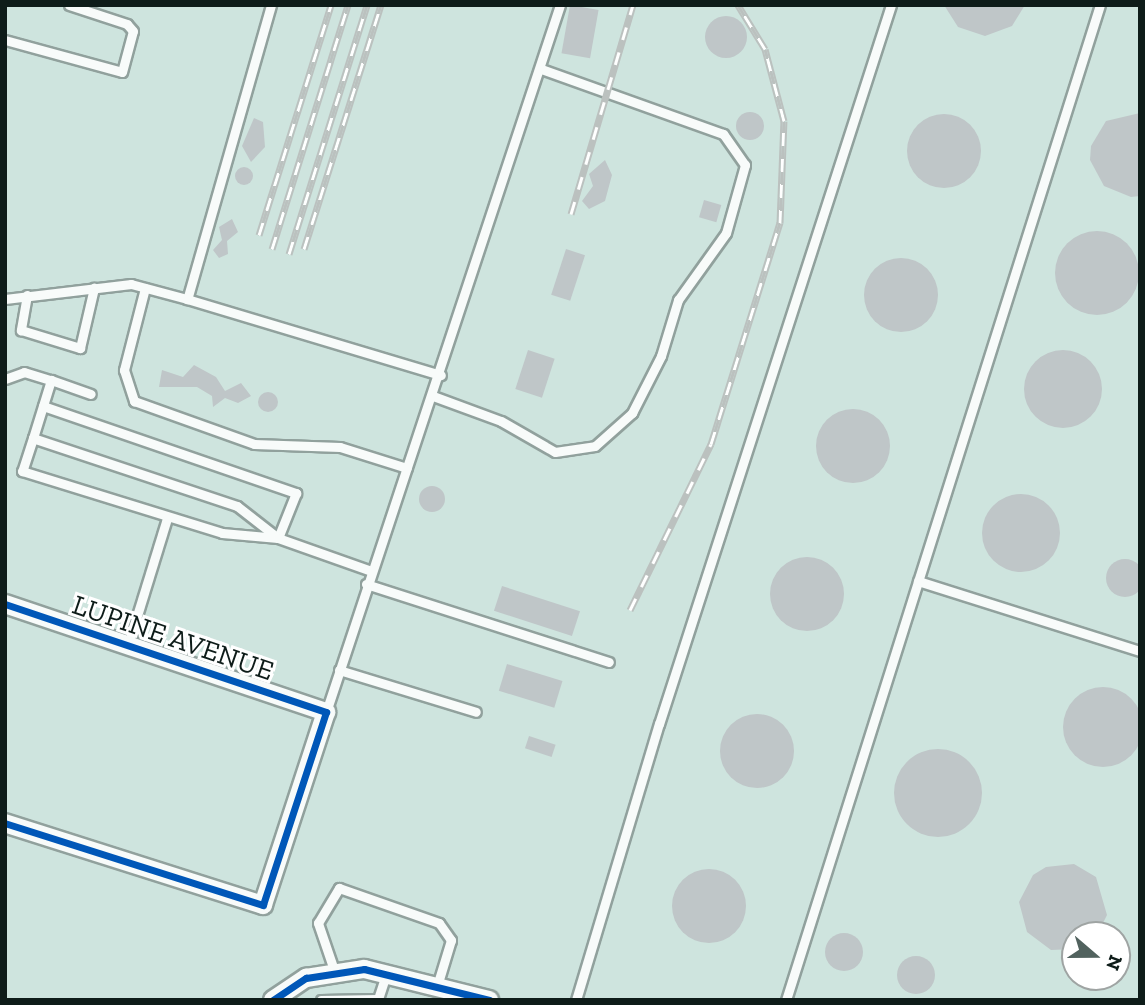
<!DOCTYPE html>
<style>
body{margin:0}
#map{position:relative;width:1145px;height:1005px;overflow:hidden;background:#cee4de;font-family:"Zilla Slab",serif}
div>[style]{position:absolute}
.building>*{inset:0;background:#bfc6c8;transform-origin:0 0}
.round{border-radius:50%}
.roads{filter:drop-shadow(2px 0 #91a19d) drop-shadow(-2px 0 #91a19d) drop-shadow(0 2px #91a19d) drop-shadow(0 -2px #91a19d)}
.service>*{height:9px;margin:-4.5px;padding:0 4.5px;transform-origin:4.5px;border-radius:4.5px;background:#f8fbfa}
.minor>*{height:18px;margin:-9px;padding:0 9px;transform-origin:9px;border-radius:9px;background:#f8fbfa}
.rail>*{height:7px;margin-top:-3.5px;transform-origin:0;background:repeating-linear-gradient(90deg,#fff 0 13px,#bbc1bf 0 26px);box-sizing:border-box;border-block:2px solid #bbc1bf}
.cycleway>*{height:7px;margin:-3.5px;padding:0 3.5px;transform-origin:3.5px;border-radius:3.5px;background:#0057b8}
span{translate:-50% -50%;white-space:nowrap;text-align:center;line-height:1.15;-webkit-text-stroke:6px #fff;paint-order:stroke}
.street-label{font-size:28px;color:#0e1c19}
.frame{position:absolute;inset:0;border:7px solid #0e1c19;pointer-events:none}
.north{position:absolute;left:1061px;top:921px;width:70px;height:70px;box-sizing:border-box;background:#fff;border:2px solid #9fa4a3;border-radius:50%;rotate:110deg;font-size:19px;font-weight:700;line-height:28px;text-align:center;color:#0e1c19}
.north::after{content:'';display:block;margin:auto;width:24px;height:32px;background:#51625e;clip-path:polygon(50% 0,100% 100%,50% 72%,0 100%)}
</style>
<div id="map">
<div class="building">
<div style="left:570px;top:5px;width:29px;height:49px;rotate:10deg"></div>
<div style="clip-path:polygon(944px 5px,1025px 5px,1012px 26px,985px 36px,958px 27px)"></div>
<div class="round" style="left:705px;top:16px;width:42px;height:42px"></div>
<div class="round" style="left:736px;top:112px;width:28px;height:28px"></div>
<div style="clip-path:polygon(1140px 113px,1140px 196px,1131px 197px,1104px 186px,1090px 160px,1091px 146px,1106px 121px)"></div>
<div class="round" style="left:907px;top:114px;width:74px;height:74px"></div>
<div style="clip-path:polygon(254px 118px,263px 122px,265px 147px,251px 162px,242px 146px)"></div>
<div style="clip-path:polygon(605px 160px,612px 175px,605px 201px,589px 209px,582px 201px,593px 186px,589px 174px)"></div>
<div class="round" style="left:235px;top:167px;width:18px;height:18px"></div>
<div style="left:704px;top:200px;width:18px;height:18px;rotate:16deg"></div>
<div style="clip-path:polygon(232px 219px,238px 232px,227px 241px,228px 254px,219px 258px,213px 250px,222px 240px,219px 227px)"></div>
<div class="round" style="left:1055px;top:231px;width:84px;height:84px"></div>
<div style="left:566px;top:249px;width:20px;height:48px;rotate:18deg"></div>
<div class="round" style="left:864px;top:258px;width:74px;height:74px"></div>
<div style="left:528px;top:350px;width:28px;height:41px;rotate:18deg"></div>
<div class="round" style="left:1024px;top:350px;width:78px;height:78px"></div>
<div style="clip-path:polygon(194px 365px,216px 377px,225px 391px,241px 383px,251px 396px,238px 403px,225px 398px,213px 407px,212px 396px,197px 387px,159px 387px,162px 370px,183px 377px)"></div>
<div class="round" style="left:258px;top:392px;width:20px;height:20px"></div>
<div class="round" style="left:816px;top:409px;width:74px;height:74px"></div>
<div class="round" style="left:419px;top:486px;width:26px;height:26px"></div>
<div class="round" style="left:982px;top:494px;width:78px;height:78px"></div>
<div class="round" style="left:770px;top:557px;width:74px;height:74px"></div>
<div class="round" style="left:1106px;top:559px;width:38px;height:38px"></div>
<div style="left:502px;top:586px;width:82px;height:26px;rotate:18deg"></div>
<div style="left:507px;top:664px;width:58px;height:28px;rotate:17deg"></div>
<div class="round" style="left:1063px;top:687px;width:80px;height:80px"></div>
<div class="round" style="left:720px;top:714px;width:74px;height:74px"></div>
<div style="left:529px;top:736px;width:28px;height:13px;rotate:18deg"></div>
<div class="round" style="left:894px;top:749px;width:88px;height:88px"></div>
<div style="clip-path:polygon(1074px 864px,1096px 877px,1107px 915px,1097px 935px,1075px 935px,1075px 949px,1051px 950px,1027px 932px,1019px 902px,1033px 875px,1046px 867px)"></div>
<div class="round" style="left:672px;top:869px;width:74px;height:74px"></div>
<div class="round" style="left:825px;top:933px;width:38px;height:38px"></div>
<div class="round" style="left:897px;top:956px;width:38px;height:38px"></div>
</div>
<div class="roads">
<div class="service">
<div style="left:271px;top:5px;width:306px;rotate:105.9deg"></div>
<div style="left:187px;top:299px;width:265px;rotate:16.7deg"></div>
<div style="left:5px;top:40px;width:121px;rotate:15.3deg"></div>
<div style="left:122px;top:72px;width:42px;rotate:-75deg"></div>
<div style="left:133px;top:31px;width:9px;rotate:-131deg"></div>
<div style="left:127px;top:24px;width:61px;rotate:-161.9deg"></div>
<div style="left:145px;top:288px;width:85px;rotate:104.4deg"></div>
<div style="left:124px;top:370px;width:33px;rotate:72deg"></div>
<div style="left:134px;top:401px;width:127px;rotate:19.7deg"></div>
<div style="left:254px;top:444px;width:86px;rotate:2deg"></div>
<div style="left:340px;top:447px;width:70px;rotate:17.4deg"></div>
<div style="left:27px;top:295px;width:36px;rotate:100deg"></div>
<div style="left:21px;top:330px;width:62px;rotate:17deg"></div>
<div style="left:80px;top:348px;width:62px;rotate:-76.9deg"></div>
<div style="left:5px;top:299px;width:127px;rotate:-6.8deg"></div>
<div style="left:131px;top:284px;width:58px;rotate:15deg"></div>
<div style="left:5px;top:379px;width:20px;rotate:-20deg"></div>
<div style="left:24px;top:372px;width:28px;rotate:17deg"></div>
<div style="left:433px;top:396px;width:72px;rotate:20.2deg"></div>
<div style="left:501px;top:421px;width:62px;rotate:29.9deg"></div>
<div style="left:555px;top:452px;width:40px;rotate:-8.5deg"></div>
<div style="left:595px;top:446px;width:50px;rotate:-41.7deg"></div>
<div style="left:632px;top:413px;width:64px;rotate:-63deg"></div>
<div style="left:661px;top:356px;width:59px;rotate:-73.1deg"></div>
<div style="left:678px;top:300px;width:82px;rotate:-54.4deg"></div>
<div style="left:726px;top:233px;width:71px;rotate:-74.4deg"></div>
<div style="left:745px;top:165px;width:38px;rotate:-125deg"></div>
<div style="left:723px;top:134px;width:193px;rotate:-160.3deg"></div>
<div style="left:43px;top:406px;width:268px;rotate:19deg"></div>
<div style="left:296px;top:493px;width:48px;rotate:111.8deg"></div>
<div style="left:33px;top:438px;width:61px;rotate:-72.8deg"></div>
<div style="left:51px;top:380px;width:42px;rotate:19.3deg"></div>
<div style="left:278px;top:538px;width:52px;rotate:-142deg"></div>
<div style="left:237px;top:506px;width:215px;rotate:-161.6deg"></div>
<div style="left:33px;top:438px;width:35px;rotate:108deg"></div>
<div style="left:22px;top:471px;width:209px;rotate:17.2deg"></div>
<div style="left:222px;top:533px;width:56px;rotate:5.1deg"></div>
<div style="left:278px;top:538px;width:99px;rotate:19.5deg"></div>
<div style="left:918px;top:581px;width:233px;rotate:17.5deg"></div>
<div style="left:366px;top:584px;width:255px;rotate:17.8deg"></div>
<div style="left:128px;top:645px;width:133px;rotate:-72.9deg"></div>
<div style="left:339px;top:670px;width:143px;rotate:17deg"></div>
<div style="left:326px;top:712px;width:745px;rotate:-71.69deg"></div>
<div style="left:335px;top:973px;width:53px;rotate:-108.8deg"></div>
<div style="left:318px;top:923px;width:41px;rotate:-59deg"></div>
<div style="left:339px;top:888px;width:106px;rotate:19.3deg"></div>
<div style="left:439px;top:923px;width:21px;rotate:55deg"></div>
<div style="left:451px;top:940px;width:48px;rotate:106.9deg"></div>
<div style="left:321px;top:1000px;width:57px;rotate:-1deg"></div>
<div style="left:378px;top:999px;width:26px;rotate:-72deg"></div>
<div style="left:576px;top:1000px;width:288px;rotate:-73.3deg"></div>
<div style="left:659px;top:724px;width:756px;rotate:-72.12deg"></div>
<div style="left:786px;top:1000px;width:1043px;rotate:-72.49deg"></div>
</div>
<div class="minor">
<div style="left:5px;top:604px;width:339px;rotate:18.6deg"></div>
<div style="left:326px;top:712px;width:203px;rotate:108.1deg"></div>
<div style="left:263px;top:905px;width:271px;rotate:-162.4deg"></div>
<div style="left:273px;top:1000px;width:40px;rotate:-34deg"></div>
<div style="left:306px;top:978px;width:59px;rotate:-8.8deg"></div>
<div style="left:364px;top:969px;width:129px;rotate:13.9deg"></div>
</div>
</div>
<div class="rail">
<div style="left:571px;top:214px;width:218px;rotate:-73.5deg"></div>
<div style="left:259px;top:235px;width:241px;rotate:-72.6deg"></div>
<div style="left:272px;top:249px;width:256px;rotate:-72.7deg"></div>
<div style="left:304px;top:249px;width:256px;rotate:-72.5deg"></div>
<div style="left:289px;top:254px;width:261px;rotate:-72.6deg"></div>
<div style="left:630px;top:610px;width:185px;rotate:-64deg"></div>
<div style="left:711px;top:444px;width:232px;rotate:-72.7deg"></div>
<div style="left:780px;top:223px;width:102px;rotate:-87.8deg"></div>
<div style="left:784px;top:121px;width:74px;rotate:-104.8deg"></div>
<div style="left:765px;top:49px;width:52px;rotate:-121.5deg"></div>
</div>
<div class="cycleway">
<div style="left:5px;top:604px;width:339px;rotate:18.6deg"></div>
<div style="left:326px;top:712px;width:203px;rotate:108.1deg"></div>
<div style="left:263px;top:905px;width:271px;rotate:-162.4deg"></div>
<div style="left:273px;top:1000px;width:40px;rotate:-34deg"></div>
<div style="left:306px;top:978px;width:59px;rotate:-8.8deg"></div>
<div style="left:364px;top:969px;width:129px;rotate:13.9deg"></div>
</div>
<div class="street-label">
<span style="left:173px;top:638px;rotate:19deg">LUPINE AVENUE</span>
</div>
<div class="frame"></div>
<div class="north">N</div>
</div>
